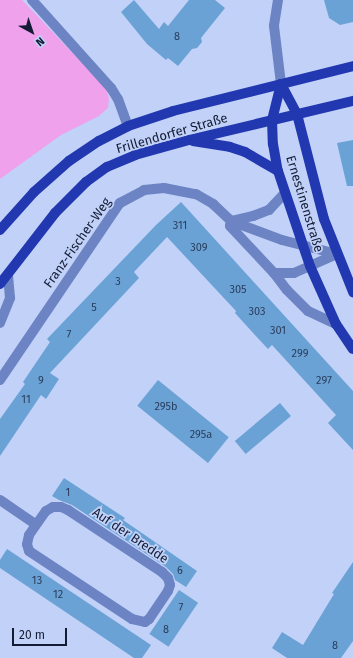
<!DOCTYPE html>
<meta charset="utf-8">
<style>
body{margin:0}
#map{position:relative;width:353px;height:658px;overflow:hidden;background:#c1d1f8;font-family:"Fira Sans",sans-serif}
div>[style]{position:absolute}
.green>*{inset:0;background:#efa1ec}
.building>*{inset:0;background:#6ba2d6;transform-origin:0 0}
.minor>*{height:10px;margin:-5px;padding:0 5px;transform-origin:5px;border-radius:5px;background:#6d84c4}
.major>*{height:10px;margin:-5px;padding:0 5px;transform-origin:5px;border-radius:5px;background:#2238b0}
span{translate:-50% -50%;white-space:nowrap;text-align:center;line-height:1.15;-webkit-text-stroke:3.5px #c1d1f8;paint-order:stroke}
.number-label{font-size:11px;color:#293e5c}
.number-label span{-webkit-text-stroke-width:0}
.street-label{font-size:13px;color:#131c34}
.north{position:absolute;left:12px;top:12px;width:40px;height:40px;-webkit-text-stroke:3px #c1d1f8;paint-order:stroke;rotate:140deg;font-size:11px;font-weight:700;line-height:16px;text-align:center;color:#131c34}
.north::after{content:'';display:block;margin:auto;width:14px;height:18px;background:#131c34;clip-path:polygon(50% 0,100% 100%,50% 72%,0 100%)}
.scale{position:absolute;left:12px;top:628px;width:55px;height:18px;box-sizing:border-box;border:2px solid #131c34;border-top:0;padding-left:5px;font-size:12px;line-height:14px;white-space:nowrap;color:#131c34;-webkit-text-stroke:3px #c1d1f8;paint-order:stroke}
</style>
<div id="map">
<div class="green">
<div style="clip-path:polygon(0 0,22px 0,106px 88px,109px 98px,108px 108px,99px 116px,61px 135px,0 179px)"></div>
</div>
<div class="building">
<div style="clip-path:polygon(134px 0,159px 29px,164px 22px,168px 26px,189px 0,215px 0,225px 8px,201px 38px,202px 42px,197px 48px,192px 49px,178px 66px,168px 58px,166px 60px,147px 44px,121px 12px)"></div>
<div style="clip-path:polygon(324px 0,353px 0,353px 22px,340px 25px,329px 18px)"></div>
<div style="clip-path:polygon(353px 140px,353px 186px,347px 186px,337px 143px)"></div>
<div style="clip-path:polygon(181px 202px,353px 391px,353px 450px,328px 423px,336px 415px,272px 345px,268px 349px,254px 334px,235px 313px,236px 311px,167px 237px,134px 272px,139px 278px,50px 373px,59px 379px,46px 399px,41px 395px,0 456px,0 419px,25px 384px,23px 382px,50px 342px,47px 339px,156px 225px)"></div>
<div style="left:158px;top:380px;width:91px;height:33px;rotate:39deg"></div>
<div style="left:280px;top:403px;width:17px;height:59px;rotate:50deg"></div>
<div style="clip-path:polygon(64px 478px,125px 518px,123px 520px,197px 571px,186px 587px,175px 580px,173px 574px,166px 567px,72px 505px,59px 500px,52px 496px)"></div>
<div style="clip-path:polygon(7px 549px,151px 645px,142px 658px,134px 658px,0 568px,0 560px)"></div>
<div style="clip-path:polygon(353px 562px,353px 641px,341px 658px,287px 658px,272px 648px,282px 632px,303px 645px,334px 594px,332px 593px)"></div>
<div style="left:179px;top:590px;width:23px;height:53px;rotate:34deg"></div>
</div>
<div class="minor">
<div style="left:32px;top:0;width:118px;rotate:48.1deg"></div>
<div style="left:111px;top:88px;width:13px;rotate:58deg"></div>
<div style="left:118px;top:99px;width:29px;rotate:70deg"></div>
<div style="left:278px;top:0;width:26px;rotate:99deg"></div>
<div style="left:274px;top:26px;width:58px;rotate:83.1deg"></div>
<div style="left:231px;top:221px;width:5px;rotate:101deg"></div>
<div style="left:230px;top:226px;width:64px;rotate:46.9deg"></div>
<div style="left:274px;top:273px;width:20px"></div>
<div style="left:294px;top:273px;width:47px;rotate:-23.8deg"></div>
<div style="left:231px;top:221px;width:23px;rotate:-13deg"></div>
<div style="left:253px;top:216px;width:17px;rotate:-21deg"></div>
<div style="left:269px;top:210px;width:23px;rotate:-47deg"></div>
<div style="left:274px;top:273px;width:21px;rotate:53deg"></div>
<div style="left:287px;top:290px;width:30px;rotate:45deg"></div>
<div style="left:308px;top:311px;width:31px;rotate:25deg"></div>
<div style="left:0;top:323px;width:27px;rotate:-68deg"></div>
<div style="left:10px;top:298px;width:24px;rotate:-95deg"></div>
<div style="left:0;top:380px;width:214px;rotate:-55.9deg"></div>
<div style="left:120px;top:203px;width:27px;rotate:-28deg"></div>
<div style="left:144px;top:190px;width:20px;rotate:-6deg"></div>
<div style="left:164px;top:188px;width:33px;rotate:11deg"></div>
<div style="left:196px;top:194px;width:20px;rotate:30deg"></div>
<div style="left:213px;top:204px;width:25px;rotate:43deg"></div>
<div style="left:231px;top:221px;width:54px;rotate:20.4deg"></div>
<div style="left:282px;top:240px;width:57px;rotate:14.3deg"></div>
<div style="left:0;top:500px;width:42px;rotate:34.4deg"></div>
<div style="left:53px;top:507px;width:8px"></div>
<div style="left:61px;top:507px;width:8px;rotate:23deg"></div>
<div style="left:68px;top:510px;width:113px;rotate:33.4deg"></div>
<div style="left:162px;top:572px;width:8px;rotate:45deg"></div>
<div style="left:168px;top:578px;width:7px;rotate:74deg"></div>
<div style="left:170px;top:585px;width:6px;rotate:108deg"></div>
<div style="left:168px;top:591px;width:34px;rotate:124deg"></div>
<div style="left:149px;top:619px;width:5px;rotate:143deg"></div>
<div style="left:145px;top:622px;width:13px;rotate:-167deg"></div>
<div style="left:132px;top:619px;width:123px;rotate:-146.6deg"></div>
<div style="left:29px;top:551px;width:7px;rotate:-106deg"></div>
<div style="left:27px;top:544px;width:9px;rotate:-77deg"></div>
<div style="left:29px;top:535px;width:29px;rotate:-55deg"></div>
<div style="left:46px;top:511px;width:8px;rotate:-30deg"></div>
</div>
<div class="major">
<div style="left:281px;top:84px;width:37px;rotate:104deg"></div>
<div style="left:272px;top:120px;width:24px;rotate:88deg"></div>
<div style="left:273px;top:144px;width:27px;rotate:80deg"></div>
<div style="left:278px;top:171px;width:100px;rotate:71.4deg"></div>
<div style="left:310px;top:266px;width:64px;rotate:65.9deg"></div>
<div style="left:336px;top:324px;width:30px;rotate:56deg"></div>
<div style="left:281px;top:84px;width:34px;rotate:62deg"></div>
<div style="left:297px;top:114px;width:108px;rotate:75.6deg"></div>
<div style="left:324px;top:219px;width:79px;rotate:68.3deg"></div>
<div style="left:193px;top:141px;width:37px;rotate:9deg"></div>
<div style="left:230px;top:147px;width:16px;rotate:18deg"></div>
<div style="left:245px;top:152px;width:38px;rotate:30deg"></div>
<div style="left:0;top:230px;width:51px;rotate:-48.2deg"></div>
<div style="left:34px;top:192px;width:47px;rotate:-41.5deg"></div>
<div style="left:69px;top:161px;width:36px;rotate:-34deg"></div>
<div style="left:99px;top:141px;width:33px;rotate:-27deg"></div>
<div style="left:128px;top:126px;width:47px;rotate:-18.4deg"></div>
<div style="left:173px;top:111px;width:186px;rotate:-14deg"></div>
<div style="left:0;top:284px;width:90px;rotate:-52.2deg"></div>
<div style="left:55px;top:213px;width:44px;rotate:-45deg"></div>
<div style="left:86px;top:182px;width:26px;rotate:-36deg"></div>
<div style="left:107px;top:167px;width:30px;rotate:-23deg"></div>
<div style="left:135px;top:155px;width:56px;rotate:-15.5deg"></div>
<div style="left:189px;top:140px;width:169px;rotate:-13.4deg"></div>
</div>
<div class="number-label">
<span style="left:177px;top:37px">8</span>
<span style="left:180px;top:226px">311</span>
<span style="left:199px;top:248px">309</span>
<span style="left:118px;top:282px">3</span>
<span style="left:238px;top:290px">305</span>
<span style="left:94px;top:308px">5</span>
<span style="left:257px;top:312px">303</span>
<span style="left:278px;top:331px">301</span>
<span style="left:69px;top:335px">7</span>
<span style="left:300px;top:354px">299</span>
<span style="left:41px;top:381px">9</span>
<span style="left:324px;top:381px">297</span>
<span style="left:26px;top:400px">11</span>
<span style="left:166px;top:407px">295b</span>
<span style="left:201px;top:435px">295a</span>
<span style="left:68px;top:493px">1</span>
<span style="left:180px;top:571px">6</span>
<span style="left:37px;top:581px">13</span>
<span style="left:58px;top:595px">12</span>
<span style="left:181px;top:608px">7</span>
<span style="left:166px;top:630px">8</span>
<span style="left:335px;top:646px">8</span>
</div>
<div class="street-label">
<span style="left:172px;top:134px;rotate:-16deg">Frillendorfer Straße</span>
<span style="left:304px;top:204px;rotate:73deg">Ernestinenstraße</span>
<span style="left:78px;top:243px;rotate:-55deg">Franz-Fischer-Weg</span>
<span style="left:130px;top:536px;rotate:34deg">Auf der Bredde</span>
</div>
<div class="north">N</div>
<div class="scale">20 m</div>
</div>
